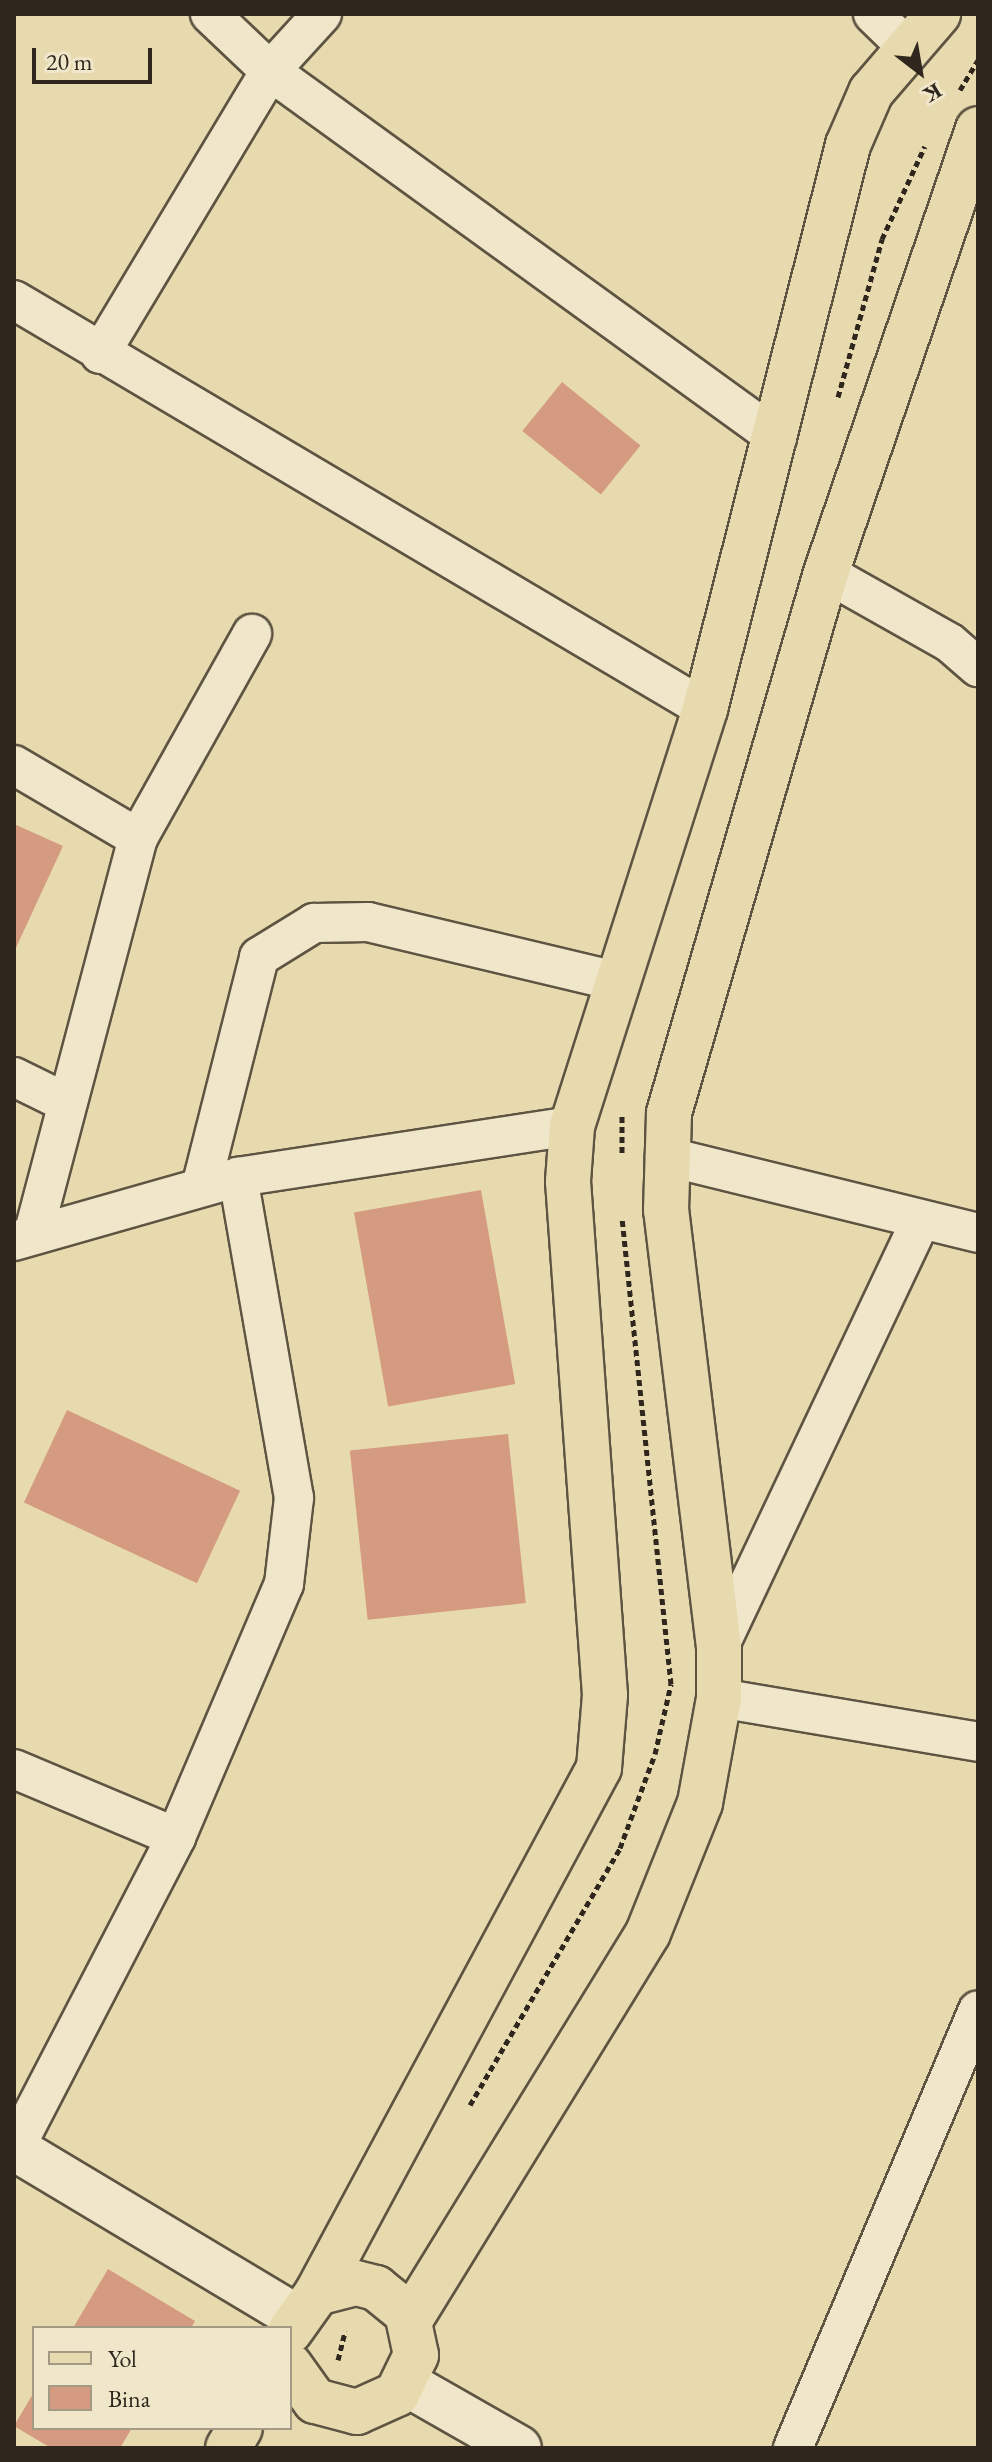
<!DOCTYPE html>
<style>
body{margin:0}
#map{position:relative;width:992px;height:2462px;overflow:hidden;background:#e8daaf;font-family:"EB Garamond",serif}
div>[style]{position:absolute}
.building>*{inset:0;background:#d49b80;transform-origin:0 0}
.path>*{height:5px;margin-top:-2.5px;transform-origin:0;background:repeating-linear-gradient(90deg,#2f271d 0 6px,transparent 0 10px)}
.roads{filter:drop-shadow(2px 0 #5d5442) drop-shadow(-2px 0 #5d5442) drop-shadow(0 2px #5d5442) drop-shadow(0 -2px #5d5442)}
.minor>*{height:38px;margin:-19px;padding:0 19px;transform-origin:19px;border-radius:19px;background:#f0e7cb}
.secondary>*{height:44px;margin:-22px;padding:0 22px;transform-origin:22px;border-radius:22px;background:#f0e7cb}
.primary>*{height:44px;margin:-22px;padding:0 22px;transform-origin:22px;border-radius:22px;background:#e8daaf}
span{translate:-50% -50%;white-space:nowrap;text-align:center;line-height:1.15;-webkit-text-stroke:8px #f0e7cb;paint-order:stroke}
.frame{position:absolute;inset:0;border:16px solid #2f271d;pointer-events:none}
.legend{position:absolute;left:32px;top:2326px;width:260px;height:104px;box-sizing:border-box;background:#f0e7cb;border:2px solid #a39a85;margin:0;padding:10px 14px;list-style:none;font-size:24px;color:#2f271d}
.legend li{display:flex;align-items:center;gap:16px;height:40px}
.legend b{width:40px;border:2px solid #a39a85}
.north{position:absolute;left:880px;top:32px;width:80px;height:80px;-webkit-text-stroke:6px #f0e7cb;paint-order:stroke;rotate:149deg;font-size:22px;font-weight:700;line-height:32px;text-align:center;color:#2f271d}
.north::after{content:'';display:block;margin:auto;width:28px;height:36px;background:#2f271d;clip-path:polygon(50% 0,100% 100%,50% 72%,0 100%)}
.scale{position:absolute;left:32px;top:48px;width:120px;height:36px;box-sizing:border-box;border:4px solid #2f271d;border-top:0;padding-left:10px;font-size:24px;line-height:28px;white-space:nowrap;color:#2f271d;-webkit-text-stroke:6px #f0e7cb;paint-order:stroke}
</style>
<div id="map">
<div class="building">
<div style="left:562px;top:382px;width:101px;height:63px;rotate:39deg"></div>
<div style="clip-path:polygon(14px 824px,63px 846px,14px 952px)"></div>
<div style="left:481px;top:1190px;width:197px;height:129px;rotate:80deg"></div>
<div style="left:67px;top:1410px;width:191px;height:102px;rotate:25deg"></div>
<div style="left:508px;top:1434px;width:170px;height:159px;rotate:84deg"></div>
<div style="clip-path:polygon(108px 2269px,195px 2321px,191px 2328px,73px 2328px)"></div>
<div style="clip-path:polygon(34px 2392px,34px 2428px,132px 2428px,120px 2448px,51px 2448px,14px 2426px)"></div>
</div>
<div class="path">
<div style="left:960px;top:90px;width:35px;rotate:-59deg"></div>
<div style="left:838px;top:397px;width:164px;rotate:-74.4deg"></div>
<div style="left:882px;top:239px;width:102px;rotate:-65.2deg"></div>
<div style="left:622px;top:1153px;width:38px;rotate:-90deg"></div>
<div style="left:470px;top:2105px;width:298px;rotate:-59.7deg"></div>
<div style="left:620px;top:1848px;width:100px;rotate:-69.6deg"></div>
<div style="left:655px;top:1754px;width:72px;rotate:-77.1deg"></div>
<div style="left:671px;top:1684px;width:468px;rotate:-96deg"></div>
<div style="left:338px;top:2360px;width:30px;rotate:-76deg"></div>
</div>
<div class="roads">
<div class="minor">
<div style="left:210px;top:14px;width:83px;rotate:43.5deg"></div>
<div style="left:270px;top:71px;width:626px;rotate:35.9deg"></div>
<div style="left:873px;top:14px;width:45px;rotate:44.1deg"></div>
<div style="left:14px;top:300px;width:803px;rotate:30.62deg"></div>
<div style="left:100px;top:354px;width:330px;rotate:-59deg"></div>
<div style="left:270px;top:71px;width:77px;rotate:-47.6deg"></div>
<div style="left:826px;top:573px;width:142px;rotate:29.4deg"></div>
<div style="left:950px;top:643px;width:37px;rotate:41deg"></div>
<div style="left:14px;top:765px;width:144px;rotate:30.5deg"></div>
<div style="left:14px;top:1077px;width:59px;rotate:26.1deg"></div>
<div style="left:665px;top:1156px;width:322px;rotate:13.8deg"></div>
<div style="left:201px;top:1187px;width:237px;rotate:-75.8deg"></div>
<div style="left:259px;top:957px;width:65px;rotate:-31.7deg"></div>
<div style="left:314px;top:923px;width:54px;rotate:-1.1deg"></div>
<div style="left:368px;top:922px;width:259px;rotate:13.4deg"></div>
<div style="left:33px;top:1235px;width:411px;rotate:-75.2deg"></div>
<div style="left:138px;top:838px;width:234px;rotate:-60.8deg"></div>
<div style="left:14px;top:1241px;width:233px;rotate:-15.9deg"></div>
<div style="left:238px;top:1177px;width:338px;rotate:-8.7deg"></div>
<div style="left:719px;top:1647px;width:471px;rotate:-64.7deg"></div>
<div style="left:719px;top:1698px;width:263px;rotate:9.6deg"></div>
<div style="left:14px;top:1769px;width:176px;rotate:22.8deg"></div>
<div style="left:14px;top:2150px;width:352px;rotate:-62.6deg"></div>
<div style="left:176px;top:1837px;width:275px;rotate:-66.9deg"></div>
<div style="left:284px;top:1584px;width:87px;rotate:-83.4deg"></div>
<div style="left:294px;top:1498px;width:326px;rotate:-99.9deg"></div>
<div style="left:793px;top:2448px;width:475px;rotate:-67.1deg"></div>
</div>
<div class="secondary">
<div style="left:14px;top:2148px;width:329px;rotate:30.9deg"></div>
<div style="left:405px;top:2383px;width:131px;rotate:29.7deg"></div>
</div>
<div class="primary">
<div style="left:317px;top:2293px;width:596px;rotate:-61.76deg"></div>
<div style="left:599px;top:1768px;width:73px;rotate:-85.3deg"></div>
<div style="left:605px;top:1695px;width:515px;rotate:-94.12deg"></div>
<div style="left:568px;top:1181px;width:55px;rotate:-85.8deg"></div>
<div style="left:572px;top:1126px;width:438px;rotate:-72.3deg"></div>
<div style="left:705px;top:709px;width:582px;rotate:-75.77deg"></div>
<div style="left:848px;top:145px;width:58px;rotate:-66.5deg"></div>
<div style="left:871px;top:92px;width:103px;rotate:-49.3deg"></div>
<div style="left:410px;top:2320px;width:454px;rotate:-58.4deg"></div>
<div style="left:648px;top:1933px;width:140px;rotate:-68.2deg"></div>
<div style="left:700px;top:1803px;width:107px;rotate:-79.7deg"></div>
<div style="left:719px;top:1698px;width:51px;rotate:-90deg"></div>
<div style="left:719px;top:1647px;width:440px;rotate:-96.9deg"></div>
<div style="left:666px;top:1210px;width:97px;rotate:-88.2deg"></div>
<div style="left:669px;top:1113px;width:562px;rotate:-73.79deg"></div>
<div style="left:826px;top:573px;width:469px;rotate:-71.1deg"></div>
<div style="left:290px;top:2331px;width:47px;rotate:-54.6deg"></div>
<div style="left:317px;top:2293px;width:40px;rotate:-14.4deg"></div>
<div style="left:356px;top:2283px;width:21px;rotate:14deg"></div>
<div style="left:376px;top:2288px;width:40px;rotate:39deg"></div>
<div style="left:407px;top:2313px;width:43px;rotate:77.9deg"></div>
<div style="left:416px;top:2355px;width:43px;rotate:116deg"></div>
<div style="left:397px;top:2394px;width:44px;rotate:155.8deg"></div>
<div style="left:357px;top:2412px;width:43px;rotate:-165.3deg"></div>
<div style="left:315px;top:2401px;width:43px;rotate:-125.5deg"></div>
<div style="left:228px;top:2448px;width:23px;rotate:-59deg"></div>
</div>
</div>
<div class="frame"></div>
<ul class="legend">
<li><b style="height:10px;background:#e8daaf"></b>Yol</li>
<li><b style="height:22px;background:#d49b80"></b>Bina</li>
</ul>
<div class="north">K</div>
<div class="scale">20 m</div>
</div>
